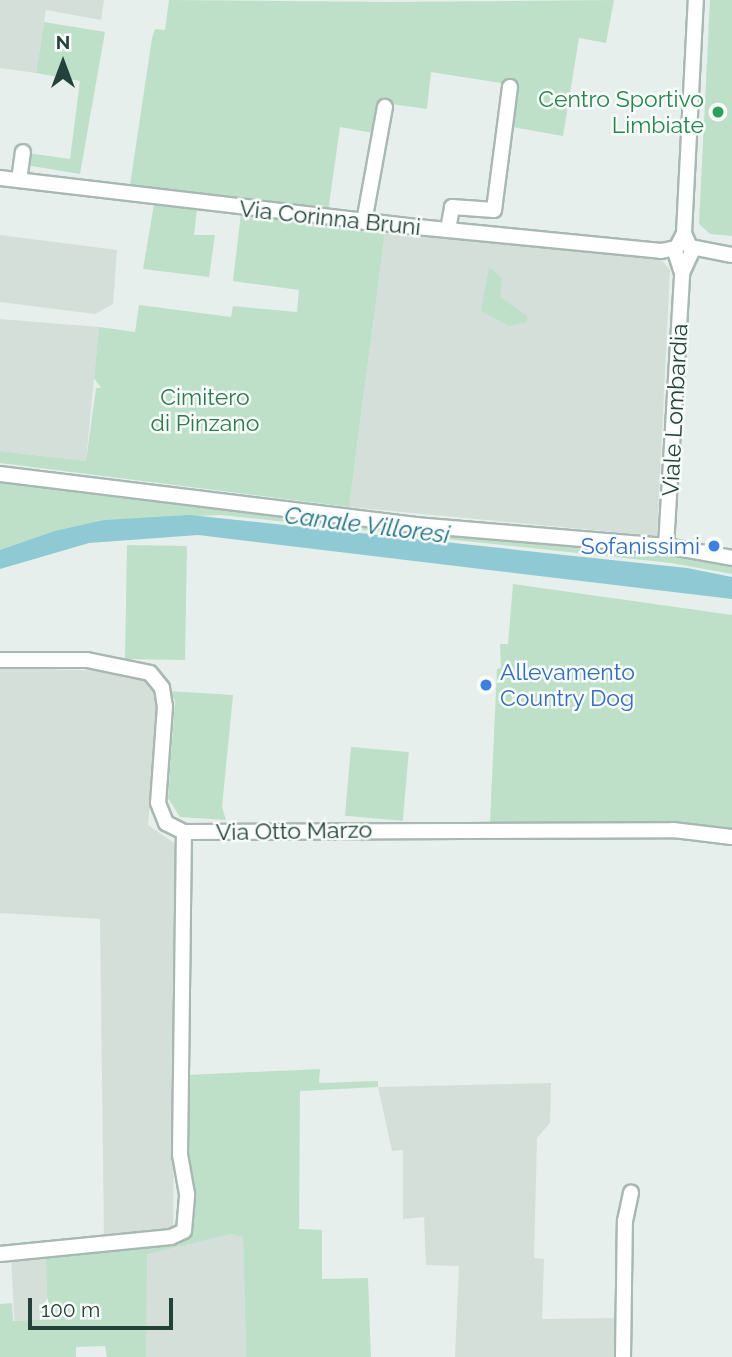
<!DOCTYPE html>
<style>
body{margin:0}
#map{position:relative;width:732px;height:1357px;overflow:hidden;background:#e6efeb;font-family:Raleway,sans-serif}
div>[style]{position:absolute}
.built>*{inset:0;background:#d4dfda;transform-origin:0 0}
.green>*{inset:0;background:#bfe0c8;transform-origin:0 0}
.water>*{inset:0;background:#8ec9d4}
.roads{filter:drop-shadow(2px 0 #a8b8b2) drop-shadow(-2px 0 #a8b8b2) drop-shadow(0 2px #a8b8b2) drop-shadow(0 -2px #a8b8b2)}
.minor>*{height:14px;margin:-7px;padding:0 7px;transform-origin:7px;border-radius:7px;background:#fff}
.dots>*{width:19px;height:19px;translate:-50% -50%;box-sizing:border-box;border:4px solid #f7fbf9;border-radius:50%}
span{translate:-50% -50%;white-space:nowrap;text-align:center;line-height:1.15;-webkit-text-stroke:5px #f7fbf9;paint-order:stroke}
.leisure-label{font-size:23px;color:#27864d}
.right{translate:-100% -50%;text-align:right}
.street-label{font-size:23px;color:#24423a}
.park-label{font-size:23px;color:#2d7a4b}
.shop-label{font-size:23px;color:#366cbe}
.left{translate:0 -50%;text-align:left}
.water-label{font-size:24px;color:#1c6f80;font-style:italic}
.north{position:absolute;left:28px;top:28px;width:70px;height:70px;-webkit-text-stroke:5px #f7fbf9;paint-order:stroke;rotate:0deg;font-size:19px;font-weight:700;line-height:28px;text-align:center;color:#24423a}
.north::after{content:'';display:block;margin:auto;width:24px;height:32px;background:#24423a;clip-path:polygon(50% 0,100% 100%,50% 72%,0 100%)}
.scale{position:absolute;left:28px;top:1298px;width:145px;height:32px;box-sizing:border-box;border:4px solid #24423a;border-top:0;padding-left:9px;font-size:21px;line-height:24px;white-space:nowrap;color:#24423a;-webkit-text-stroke:5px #f7fbf9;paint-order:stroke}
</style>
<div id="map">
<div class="built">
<div style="clip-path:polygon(0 0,104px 0,101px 20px,46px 10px,36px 73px,0 68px)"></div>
<div style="clip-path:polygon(385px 233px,661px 259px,670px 270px,657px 536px,349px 507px)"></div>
<div style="clip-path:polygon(0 235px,117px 250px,113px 304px,95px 314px,0 302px)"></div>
<div style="clip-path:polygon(0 319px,99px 327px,86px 461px,0 451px)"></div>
<div style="clip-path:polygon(0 668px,122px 671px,140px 676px,159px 696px,148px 825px,177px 845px,173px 1232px,104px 1239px,100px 919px,0 913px)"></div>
<div style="clip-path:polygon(551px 1083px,550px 1123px,537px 1138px,534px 1258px,544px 1259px,542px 1319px,622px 1318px,621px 1357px,455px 1357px,459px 1266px,426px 1265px,424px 1217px,403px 1219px,403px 1150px,392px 1151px,378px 1087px)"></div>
<div style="clip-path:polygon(231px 1234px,243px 1237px,246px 1357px,146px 1357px,146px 1253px)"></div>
<div style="left:46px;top:1256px;width:63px;height:35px;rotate:87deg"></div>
</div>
<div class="green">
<div style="clip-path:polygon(169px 0,390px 2px,614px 0,606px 43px,579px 38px,563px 136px,512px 127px,513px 85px,431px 72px,427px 109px,384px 103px,373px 133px,340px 127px,328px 212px,130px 185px,152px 38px,155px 29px,165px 30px)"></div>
<div style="clip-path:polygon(710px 0,732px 0,732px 236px,710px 234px,699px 224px)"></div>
<div style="clip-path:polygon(44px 22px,105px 32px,80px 174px,26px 165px,27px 153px,70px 159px,80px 81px,36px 73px)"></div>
<div style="clip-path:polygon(154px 204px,197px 209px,194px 235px,215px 235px,209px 277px,143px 269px)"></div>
<div style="clip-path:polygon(241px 213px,385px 233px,349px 507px,0 463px,0 451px,86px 461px,96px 388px,101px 388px,94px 378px,99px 327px,135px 332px,139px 305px,231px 317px,233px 306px,297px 312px,299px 290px,233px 281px)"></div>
<div style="clip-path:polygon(489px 267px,502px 278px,500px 297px,527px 316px,527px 322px,509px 326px,481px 311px)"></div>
<div style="clip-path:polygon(0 481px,654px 550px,732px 563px,732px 574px,671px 563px,221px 515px,104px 520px,0 550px)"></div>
<div style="left:127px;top:545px;width:60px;height:114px;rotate:1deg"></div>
<div style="clip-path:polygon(513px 584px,732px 615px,732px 832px,654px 822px,490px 823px,497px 669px,501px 668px,500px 644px,508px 644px)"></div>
<div style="clip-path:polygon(168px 691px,233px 695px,222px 807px,226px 820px,180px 817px,168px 798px,175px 700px)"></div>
<div style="left:351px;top:747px;width:58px;height:69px;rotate:5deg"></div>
<div style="clip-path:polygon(320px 1069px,319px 1083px,378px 1081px,378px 1087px,300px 1091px,299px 1229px,322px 1230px,322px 1279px,368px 1278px,371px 1357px,246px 1357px,243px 1237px,231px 1234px,147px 1254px,146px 1357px,107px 1357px,105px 1346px,76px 1347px,76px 1357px,0 1357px,0 1304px,12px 1303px,13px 1321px,48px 1319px,46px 1256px,145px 1247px,180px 1241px,192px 1234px,195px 1188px,187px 1154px,186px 1075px)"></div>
</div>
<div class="water">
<div style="clip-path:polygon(190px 515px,687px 568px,732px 577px,732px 599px,198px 535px,89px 543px,0 569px,0 550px,55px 531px,104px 520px)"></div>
</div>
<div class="roads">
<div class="minor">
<div style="left:0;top:178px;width:410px;rotate:6.7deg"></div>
<div style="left:407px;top:226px;width:255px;rotate:5.6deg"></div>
<div style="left:661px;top:251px;width:15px;rotate:-11deg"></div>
<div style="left:19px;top:180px;width:28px;rotate:-82deg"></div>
<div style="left:364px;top:222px;width:117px;rotate:-79.7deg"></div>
<div style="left:448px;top:230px;width:23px;rotate:-80deg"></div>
<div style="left:452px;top:207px;width:42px;rotate:4.1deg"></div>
<div style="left:494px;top:210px;width:124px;rotate:-82.6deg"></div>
<div style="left:691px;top:247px;width:42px;rotate:11deg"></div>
<div style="left:682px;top:273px;width:23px;rotate:-65deg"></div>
<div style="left:692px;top:252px;width:21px;rotate:-113deg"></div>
<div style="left:0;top:474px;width:418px;rotate:7deg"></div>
<div style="left:415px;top:525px;width:252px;rotate:4.8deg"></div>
<div style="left:666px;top:546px;width:67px;rotate:10.3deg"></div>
<div style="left:666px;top:546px;width:273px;rotate:-86.6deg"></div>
<div style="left:682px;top:273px;width:23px;rotate:-108deg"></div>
<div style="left:675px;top:251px;width:20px;rotate:-63deg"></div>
<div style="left:684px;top:233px;width:233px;rotate:-87.1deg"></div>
<div style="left:0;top:660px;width:87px"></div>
<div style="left:87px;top:660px;width:64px;rotate:11.7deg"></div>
<div style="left:150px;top:673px;width:19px;rotate:51deg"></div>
<div style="left:162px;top:688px;width:18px;rotate:81deg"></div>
<div style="left:165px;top:706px;width:97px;rotate:94.1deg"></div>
<div style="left:158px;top:803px;width:22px;rotate:68deg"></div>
<div style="left:166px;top:823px;width:20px;rotate:27deg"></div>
<div style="left:184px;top:832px;width:489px;rotate:-0.2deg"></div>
<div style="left:673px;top:830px;width:59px;rotate:6.8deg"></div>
<div style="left:0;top:1254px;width:172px;rotate:-5.7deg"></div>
<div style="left:171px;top:1237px;width:14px;rotate:-25deg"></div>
<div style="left:184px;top:1231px;width:37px;rotate:-85deg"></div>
<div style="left:187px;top:1194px;width:40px;rotate:-100deg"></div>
<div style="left:180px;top:1155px;width:323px;rotate:-89.3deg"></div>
<div style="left:623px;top:1357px;width:136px;rotate:-89.2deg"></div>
<div style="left:625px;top:1221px;width:29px;rotate:-78deg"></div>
</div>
</div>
<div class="dots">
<div style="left:718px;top:112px;background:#2e9e5b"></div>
<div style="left:714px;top:546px;background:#3f7fe0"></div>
<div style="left:486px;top:685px;background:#3f7fe0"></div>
</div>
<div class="leisure-label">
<span class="right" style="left:704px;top:112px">Centro Sportivo<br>Limbiate</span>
</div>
<div class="street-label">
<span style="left:330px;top:218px;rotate:6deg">Via Corinna Bruni</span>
<span style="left:675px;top:410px;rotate:-87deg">Viale Lombardia</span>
<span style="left:294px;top:831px;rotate:-1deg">Via Otto Marzo</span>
</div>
<div class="park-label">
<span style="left:205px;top:410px">Cimitero<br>di Pinzano</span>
</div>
<div class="shop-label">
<span class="right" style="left:700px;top:546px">Sofanissimi</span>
<span class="left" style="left:500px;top:685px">Allevamento<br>Country Dog</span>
</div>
<div class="water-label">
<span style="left:367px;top:525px;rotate:7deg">Canale Villoresi</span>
</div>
<div class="north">N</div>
<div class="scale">100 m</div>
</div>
